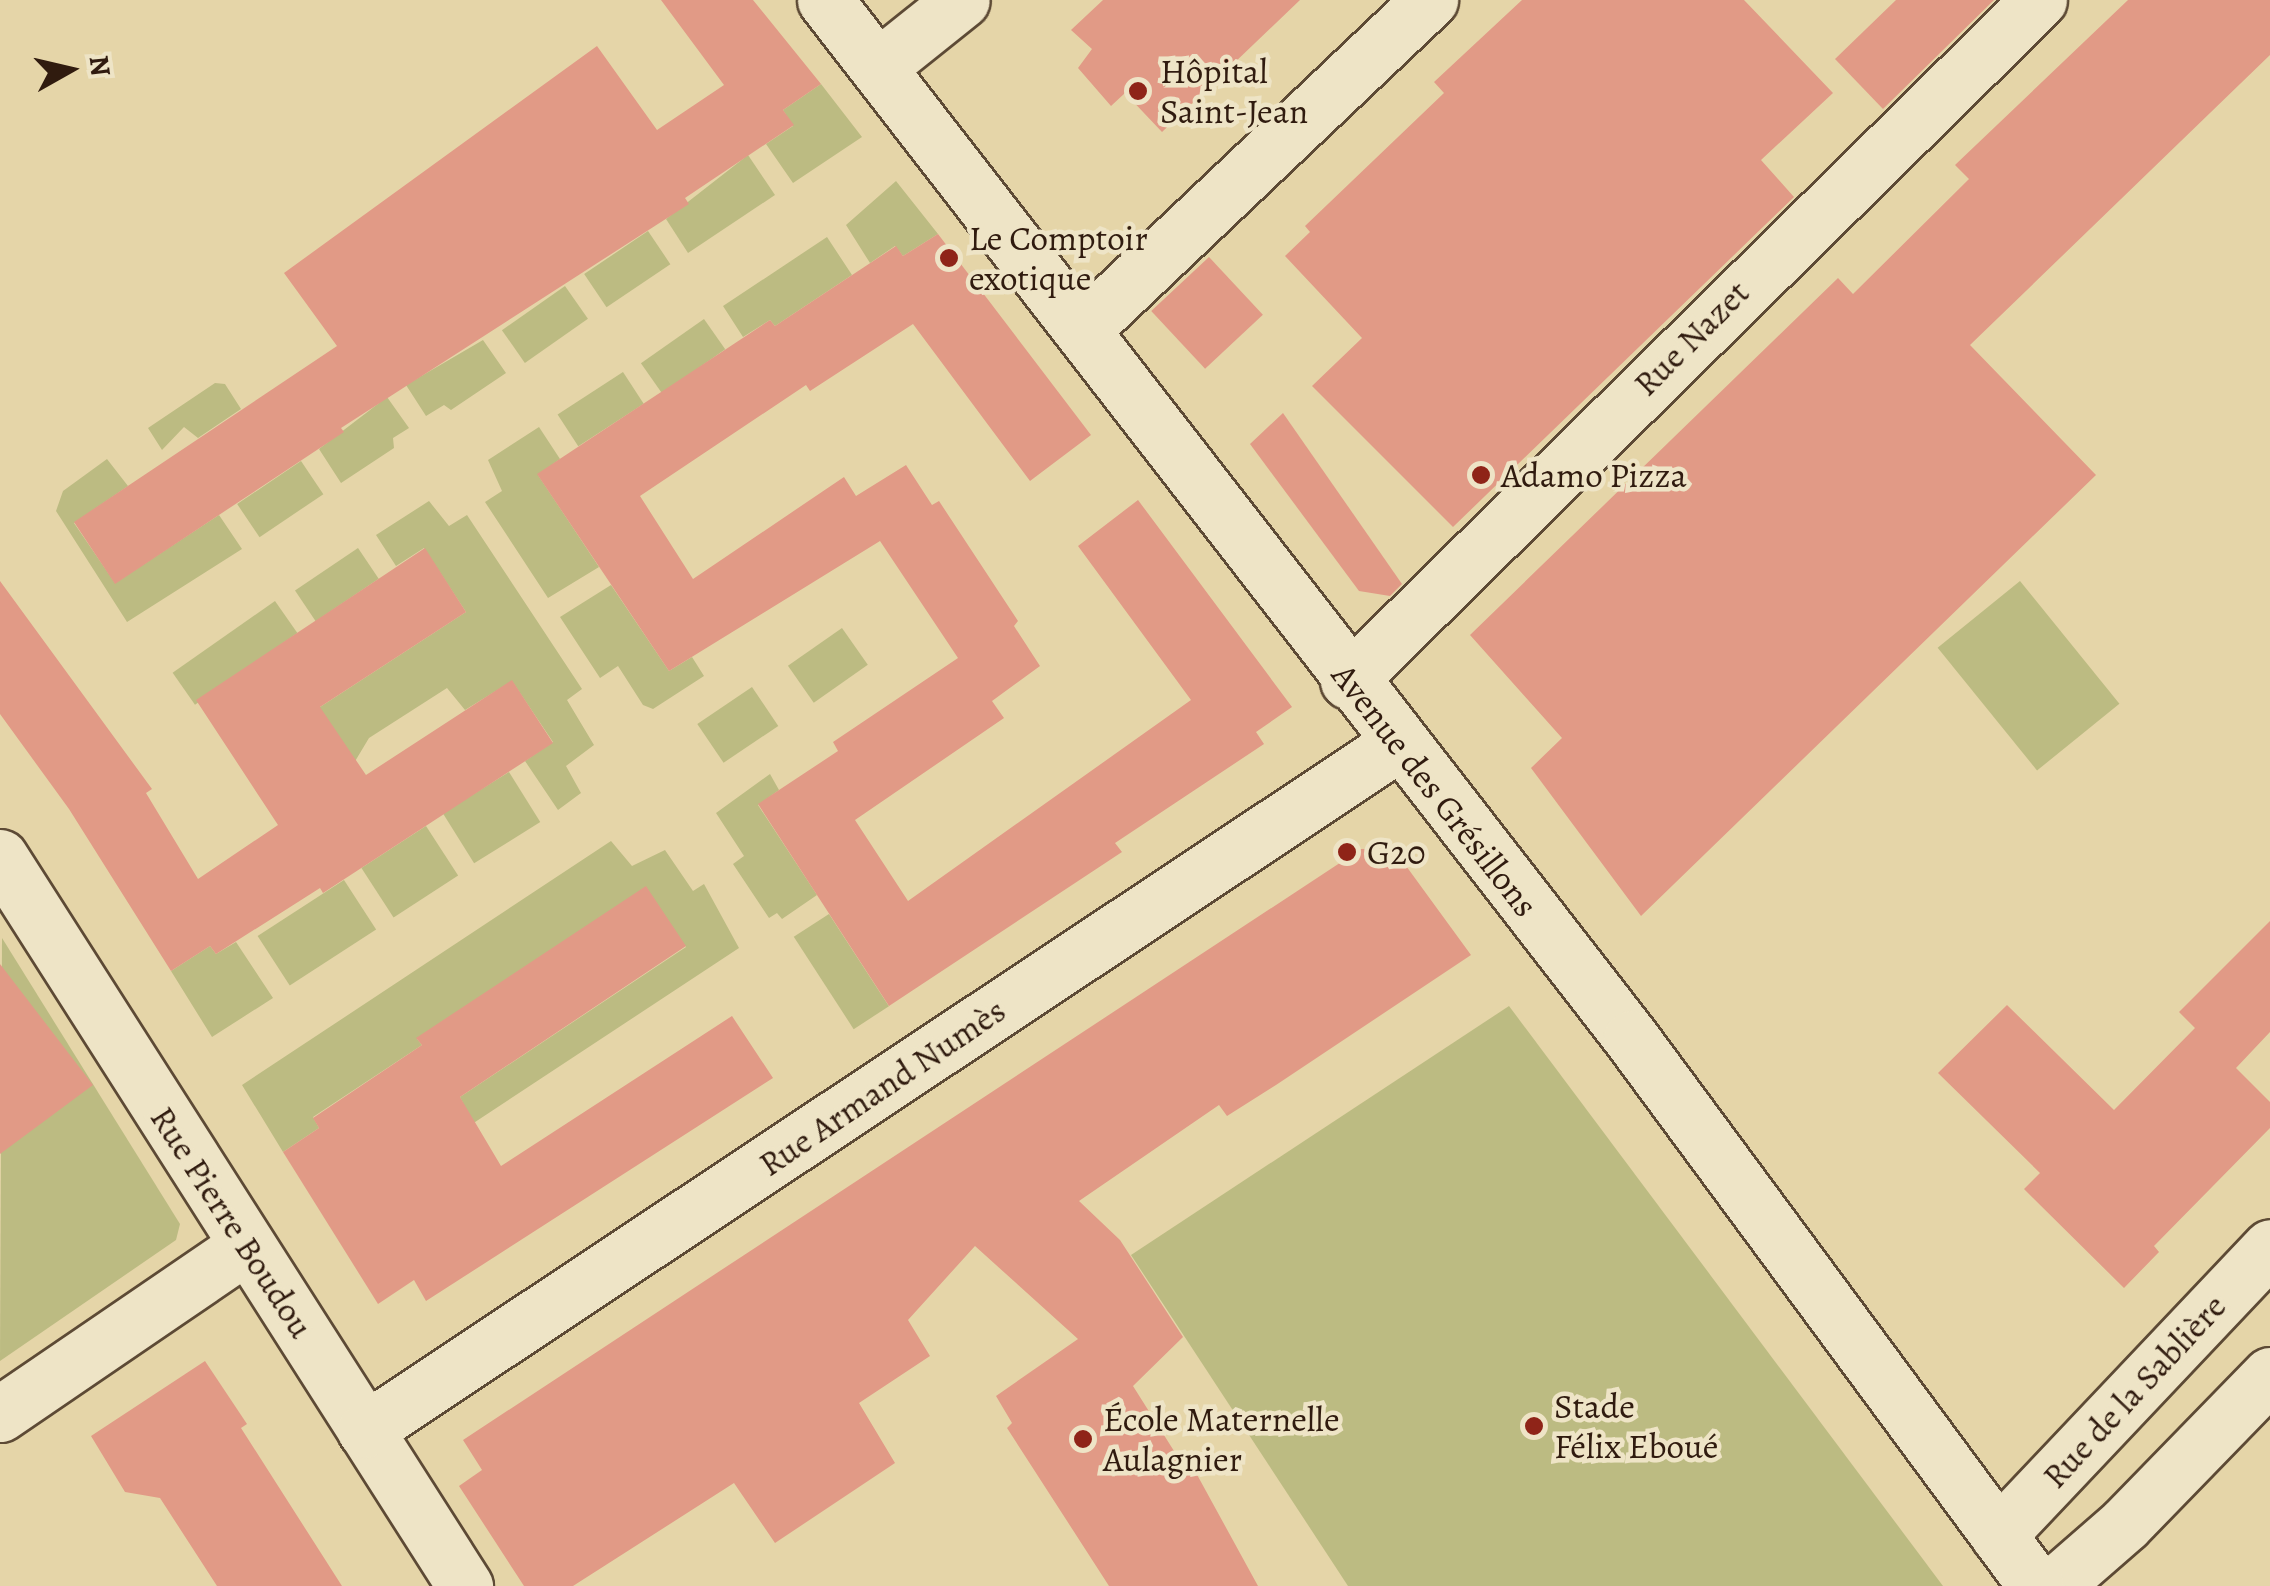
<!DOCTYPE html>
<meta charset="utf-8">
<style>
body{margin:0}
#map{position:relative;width:2270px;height:1586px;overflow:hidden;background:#e5d5a8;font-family:Alegreya,serif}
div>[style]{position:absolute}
.green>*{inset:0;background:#bcbb82;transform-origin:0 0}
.building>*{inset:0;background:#e19a86;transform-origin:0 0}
.roads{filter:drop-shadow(2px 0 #5d4a35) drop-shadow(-2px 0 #5d4a35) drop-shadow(0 2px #5d4a35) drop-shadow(0 -2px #5d4a35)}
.street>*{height:55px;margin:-27.5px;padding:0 27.5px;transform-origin:27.5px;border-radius:27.5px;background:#eee4c6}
.secondary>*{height:55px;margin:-27.5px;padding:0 27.5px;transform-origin:27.5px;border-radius:27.5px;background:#eee4c6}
.dots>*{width:28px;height:28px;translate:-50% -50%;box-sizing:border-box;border:5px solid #eee4c6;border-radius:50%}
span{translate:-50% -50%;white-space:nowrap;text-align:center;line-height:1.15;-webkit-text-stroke:9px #eee4c6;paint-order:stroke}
.poi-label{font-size:35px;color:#301b0f}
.left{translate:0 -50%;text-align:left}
.street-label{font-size:35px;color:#301b0f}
.north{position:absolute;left:20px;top:20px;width:100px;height:100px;-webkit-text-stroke:8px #eee4c6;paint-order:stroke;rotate:82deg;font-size:28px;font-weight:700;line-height:40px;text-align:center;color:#301b0f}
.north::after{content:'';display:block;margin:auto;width:35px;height:45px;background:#301b0f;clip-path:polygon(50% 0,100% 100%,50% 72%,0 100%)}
</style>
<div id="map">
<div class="green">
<div style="clip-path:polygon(821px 84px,862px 137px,793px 183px,766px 144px,793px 126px,783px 110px)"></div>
<div style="clip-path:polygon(748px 155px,775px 195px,688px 253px,666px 219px)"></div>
<div style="clip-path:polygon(896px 181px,938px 234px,903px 256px,895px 246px,870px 263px,846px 225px)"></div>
<div style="left:648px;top:231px;width:40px;height:77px;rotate:56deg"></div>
<div style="clip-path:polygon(827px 237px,852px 275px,775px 326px,770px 320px,743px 337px,723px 306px)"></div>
<div style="left:565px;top:286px;width:40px;height:77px;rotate:55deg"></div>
<div style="left:704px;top:319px;width:37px;height:77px;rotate:55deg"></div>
<div style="clip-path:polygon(483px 340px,506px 373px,451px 410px,444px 405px,426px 416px,406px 385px)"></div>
<div style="left:623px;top:372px;width:38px;height:78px;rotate:57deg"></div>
<div style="clip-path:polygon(215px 383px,225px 384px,241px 409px,198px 438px,184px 427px,162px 450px,148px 428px)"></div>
<div style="clip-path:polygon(387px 397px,409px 428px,393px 438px,394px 448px,341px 483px,319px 449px)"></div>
<div style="clip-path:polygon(539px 427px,560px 459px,538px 475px,599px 567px,548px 598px,485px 502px,502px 491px,488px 460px)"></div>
<div style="clip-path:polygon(107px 459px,128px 486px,74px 523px,115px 583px,219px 515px,242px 549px,127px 622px,56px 511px,63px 491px)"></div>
<div style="left:301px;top:461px;width:40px;height:77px;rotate:56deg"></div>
<div style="clip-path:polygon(429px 501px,449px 526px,467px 515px,582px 689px,567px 700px,594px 745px,566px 766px,581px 793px,558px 810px,525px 761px,553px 742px,512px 681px,465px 710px,447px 688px,369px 738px,354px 763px,294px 724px,466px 612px,424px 548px,396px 566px,376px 535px)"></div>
<div style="left:358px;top:548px;width:37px;height:76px;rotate:56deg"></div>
<div style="left:2020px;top:581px;width:158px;height:106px;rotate:51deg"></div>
<div style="clip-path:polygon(611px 585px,669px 671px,692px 657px,704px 676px,653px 709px,643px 705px,618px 666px,600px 678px,560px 617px)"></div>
<div style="left:275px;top:601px;width:39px;height:125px;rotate:55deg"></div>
<div style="left:842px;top:628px;width:45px;height:66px;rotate:55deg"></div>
<div style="left:752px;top:687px;width:47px;height:66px;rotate:56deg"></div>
<div style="left:509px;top:772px;width:59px;height:78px;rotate:58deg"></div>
<div style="clip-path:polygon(770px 774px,779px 790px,758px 805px,817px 895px,782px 919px,777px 913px,769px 918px,733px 864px,744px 856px,716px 813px)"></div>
<div style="left:426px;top:826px;width:59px;height:77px;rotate:57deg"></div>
<div style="clip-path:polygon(611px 841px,632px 866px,665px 850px,693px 891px,704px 884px,739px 948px,381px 1184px,463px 1103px,460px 1097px,686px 947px,646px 887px,417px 1039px,422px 1045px,313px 1117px,319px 1128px,283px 1152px,242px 1085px)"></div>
<div style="left:344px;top:880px;width:59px;height:103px;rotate:57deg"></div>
<div style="left:829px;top:914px;width:110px;height:42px;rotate:57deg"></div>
<div style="clip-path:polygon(2px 938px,180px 1224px,176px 1240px,0 1361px)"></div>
<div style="clip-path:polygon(236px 942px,273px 998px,212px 1037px,171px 971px,210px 946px,216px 954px)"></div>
<div style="clip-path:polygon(1509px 1006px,1943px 1586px,1348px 1586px,1131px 1255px)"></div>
</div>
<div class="building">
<div style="clip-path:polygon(661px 0,753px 0,821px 84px,783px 110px,794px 125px,685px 198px,689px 204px,341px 428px,344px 432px,115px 584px,74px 522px,337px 346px,284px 273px,597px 46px,657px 130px,724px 85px)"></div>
<div style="clip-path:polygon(1103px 0,1300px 0,1162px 132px,1125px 93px,1111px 106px,1078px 68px,1092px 49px,1071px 30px)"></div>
<div style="clip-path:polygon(1522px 0,1744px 0,1833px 93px,1761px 160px,1794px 197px,1453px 527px,1312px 386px,1362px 338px,1285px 256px,1310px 232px,1305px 226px,1444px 93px,1434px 82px)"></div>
<div style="clip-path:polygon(1896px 0,1994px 0,1883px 109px,1835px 59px)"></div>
<div style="clip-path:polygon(2128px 0,2270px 0,2270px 55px,1970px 345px,2096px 475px,1641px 916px,1531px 768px,1562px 738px,1470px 635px,1838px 278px,1853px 294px,1969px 179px,1955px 165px)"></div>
<div style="clip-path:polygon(938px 234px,1091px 435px,1030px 481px,913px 324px,810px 391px,806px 385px,640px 496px,693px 579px,844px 477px,856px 496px,906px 465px,932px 505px,939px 501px,1018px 621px,1014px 626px,1040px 666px,992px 701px,1004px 718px,855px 820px,908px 901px,1191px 700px,1078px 546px,1138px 500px,1292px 707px,1256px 732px,1264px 744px,1115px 843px,1122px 852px,889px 1006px,758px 804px,838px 751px,833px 742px,958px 658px,880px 541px,669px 671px,537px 474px,770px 320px,775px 326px,896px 246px,903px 256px)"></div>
<div style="left:1209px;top:257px;width:79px;height:79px;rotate:47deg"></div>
<div style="clip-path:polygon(1283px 413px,1402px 584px,1390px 596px,1359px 591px,1250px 444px)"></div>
<div style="clip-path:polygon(425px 548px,466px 612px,320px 707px,366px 775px,512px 680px,553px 743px,323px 893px,320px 888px,216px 954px,210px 946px,171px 971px,69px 809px,0 714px,0 581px,152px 789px,146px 793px,198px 879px,278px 825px,196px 700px)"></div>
<div style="clip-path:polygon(1393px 848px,1471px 955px,1276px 1085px,1227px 1116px,1219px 1105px,1079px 1201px,1120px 1240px,1183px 1337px,1133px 1386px,1186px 1470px,1195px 1471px,1258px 1586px,1109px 1586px,1007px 1428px,1012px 1423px,996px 1396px,1078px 1339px,975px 1246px,908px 1320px,930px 1356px,859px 1403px,895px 1463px,775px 1543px,734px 1483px,573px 1586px,524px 1586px,459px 1486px,482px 1470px,463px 1440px,1361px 849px)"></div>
<div style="clip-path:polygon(646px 886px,686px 946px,460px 1097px,501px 1166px,732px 1016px,773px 1078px,426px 1301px,414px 1280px,378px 1304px,283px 1152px,319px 1128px,313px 1118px,422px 1045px,416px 1038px)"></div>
<div style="clip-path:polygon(2270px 921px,2270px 1032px,2236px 1068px,2270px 1102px,2270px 1128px,2154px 1246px,2159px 1252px,2124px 1288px,2024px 1189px,2040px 1173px,1938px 1073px,2007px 1005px,2114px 1110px,2195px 1028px,2179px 1012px)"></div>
<div style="clip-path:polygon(0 964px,93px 1085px,0 1154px)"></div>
<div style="clip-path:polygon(205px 1361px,247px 1424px,241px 1428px,342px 1586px,217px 1586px,160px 1498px,125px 1492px,91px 1436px)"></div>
</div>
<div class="roads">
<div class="street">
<div style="left:878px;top:67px;width:107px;rotate:-38.6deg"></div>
<div style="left:1082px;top:330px;width:480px;rotate:-43.5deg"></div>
<div style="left:1348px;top:681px;width:970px;rotate:-44.58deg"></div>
<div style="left:0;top:857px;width:865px;rotate:57.47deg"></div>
<div style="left:0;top:1414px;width:298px;rotate:-34.3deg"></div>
<div style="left:365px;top:1430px;width:1241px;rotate:-33.6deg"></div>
<div style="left:1998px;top:1535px;width:396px;rotate:-46.6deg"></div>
<div style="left:2054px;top:1586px;width:94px;rotate:-41.1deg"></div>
<div style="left:2125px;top:1524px;width:208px;rotate:-45.8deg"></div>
</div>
<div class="secondary">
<div style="left:825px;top:0;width:1314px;rotate:52.17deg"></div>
<div style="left:1631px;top:1038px;width:681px;rotate:53.53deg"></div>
</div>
</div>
<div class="dots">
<div style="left:1138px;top:91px;background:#8f2418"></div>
<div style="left:949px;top:258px;background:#8f2418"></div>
<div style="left:1481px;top:475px;background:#8f2418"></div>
<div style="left:1347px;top:852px;background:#8f2418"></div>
<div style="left:1534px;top:1426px;background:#8f2418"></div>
<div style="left:1083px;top:1439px;background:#8f2418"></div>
</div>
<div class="poi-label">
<span class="left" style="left:1160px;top:91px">Hôpital<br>Saint-Jean</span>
<span class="left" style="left:969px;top:258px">Le Comptoir<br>exotique</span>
<span class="left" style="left:1501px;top:475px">Adamo Pizza</span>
<span class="left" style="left:1367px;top:852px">G20</span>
<span class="left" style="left:1554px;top:1426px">Stade<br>Félix Eboué</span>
<span class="left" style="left:1103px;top:1439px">École Maternelle<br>Aulagnier</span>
</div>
<div class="street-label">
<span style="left:1691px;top:338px;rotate:-45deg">Rue Nazet</span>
<span style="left:1435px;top:790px;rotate:52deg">Avenue des Grésillons</span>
<span style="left:882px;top:1087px;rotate:-34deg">Rue Armand Numès</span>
<span style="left:232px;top:1222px;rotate:57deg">Rue Pierre Boudou</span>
<span style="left:2134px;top:1391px;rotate:-47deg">Rue de la Sablière</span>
</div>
<div class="north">N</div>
</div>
